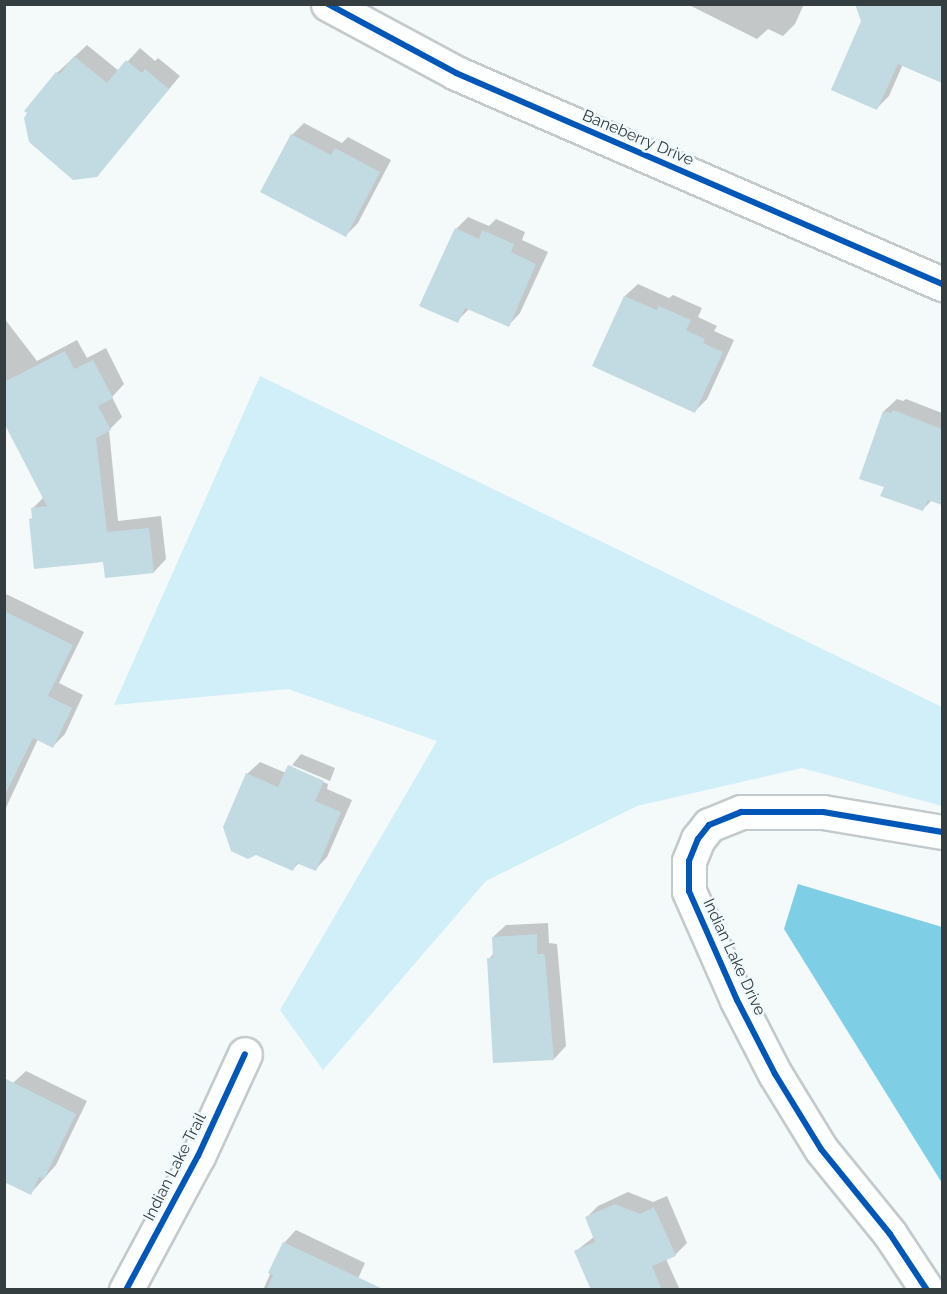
<!DOCTYPE html>
<style>
body{margin:0}
#map{position:relative;width:947px;height:1294px;overflow:hidden;background:#f4f9fa;font-family:Raleway,sans-serif}
div>[style]{position:absolute}
.green>*{inset:0;background:#d1eff8}
.water>*{inset:0;background:#7ecee5}
.shadow>*{inset:0;background:#0003}
.building>*{inset:0;background:#c2dae1}
.roads{filter:drop-shadow(2px 0 #c4cacc) drop-shadow(-2px 0 #c4cacc) drop-shadow(0 2px #c4cacc) drop-shadow(0 -2px #c4cacc)}
.minor>*{height:33px;margin:-16.5px;padding:0 16.5px;transform-origin:16.5px;border-radius:16.5px;background:#fdfefe}
.cycleway>*{height:6px;margin:-3px;padding:0 3px;transform-origin:3px;border-radius:3px;background:#0057b8}
span{translate:-50% -50%;white-space:nowrap;text-align:center;line-height:1.15;-webkit-text-stroke:5px #f1fafd;paint-order:stroke}
.street-label{font-size:16px;color:#343d40}
.frame{position:absolute;inset:0;border:6px solid #343d40;pointer-events:none}
</style>
<div id="map">
<div class="green">
<div style="clip-path:polygon(260px 376px,942px 707px,942px 806px,802px 768px,637px 806px,486px 881px,323px 1070px,280px 1010px,437px 741px,288px 689px,114px 705px)"></div>
</div>
<div class="water">
<div style="clip-path:polygon(798px 884px,942px 927px,942px 1183px,784px 929px)"></div>
</div>
<div class="shadow">
<div style="clip-path:polygon(687px 4px,804px 4px,795px 24px,783px 36px,768px 29px,757px 39px)"></div>
<div style="clip-path:polygon(857px 4px,942px 4px,942px 81px,903px 64px,889px 96px,877px 108px,863px 21px)"></div>
<div style="clip-path:polygon(87px 45px,119px 71px,140px 48px,155px 61px,158px 58px,180px 76px,97px 175px,57px 73px)"></div>
<div style="clip-path:polygon(304px 123px,342px 143px,348px 137px,391px 160px,358px 223px,346px 235px,292px 135px)"></div>
<div style="clip-path:polygon(468px 217px,489px 226px,496px 219px,525px 232px,522px 240px,548px 252px,520px 313px,508px 326px,470px 308px,457px 321px,456px 229px)"></div>
<div style="clip-path:polygon(638px 284px,669px 298px,673px 295px,702px 308px,698px 317px,717px 326px,714px 331px,734px 340px,707px 399px,695px 411px,594px 366px,625px 296px)"></div>
<div style="clip-path:polygon(4px 318px,37px 361px,77px 340px,87px 358px,106px 348px,124px 384px,112px 397px,122px 417px,109px 430px,118px 521px,161px 516px,166px 559px,154px 572px,105px 560px,31px 519px,34px 516px,33px 508px,44px 497px,4px 420px)"></div>
<div style="clip-path:polygon(897px 399px,903px 401px,906px 399px,942px 413px,942px 503px,932px 500px,923px 509px,886px 486px,861px 478px,884px 411px)"></div>
<div style="clip-path:polygon(4px 593px,84px 632px,59px 683px,83px 695px,65px 734px,53px 746px,38px 739px,4px 812px)"></div>
<div style="clip-path:polygon(301px 754px,335px 768px,330px 781px,292px 765px,292px 769px,328px 784px,327px 789px,352px 800px,327px 857px,315px 870px,299px 863px,293px 869px,247px 774px,260px 762px,286px 773px)"></div>
<div style="clip-path:polygon(548px 923px,549px 943px,557px 944px,566px 1046px,554px 1059px,489px 959px,494px 953px,493px 937px,506px 925px)"></div>
<div style="clip-path:polygon(26px 1071px,87px 1101px,56px 1165px,31px 1193px,13px 1083px)"></div>
<div style="clip-path:polygon(628px 1192px,653px 1202px,667px 1196px,687px 1243px,675px 1255px,666px 1259px,680px 1290px,593px 1290px,576px 1251px,595px 1236px,586px 1218px,598px 1206px)"></div>
<div style="clip-path:polygon(296px 1230px,365px 1263px,353px 1290px,263px 1290px,284px 1243px)"></div>
</div>
<div class="building">
<div style="clip-path:polygon(855px 4px,942px 4px,942px 83px,898px 64px,877px 110px,831px 90px,861px 21px)"></div>
<div style="clip-path:polygon(74px 56px,107px 83px,126px 60px,142px 73px,145px 69px,169px 89px,97px 177px,73px 180px,29px 142px,24px 118px,27px 113px,24px 111px,56px 72px,60px 74px)"></div>
<div style="clip-path:polygon(291px 134px,331px 155px,335px 148px,380px 172px,346px 237px,260px 192px)"></div>
<div style="clip-path:polygon(455px 228px,479px 239px,482px 230px,514px 244px,511px 252px,536px 264px,509px 327px,465px 308px,458px 323px,419px 306px)"></div>
<div style="clip-path:polygon(624px 296px,657px 310px,659px 306px,691px 320px,686px 330px,705px 339px,703px 343px,723px 352px,695px 413px,592px 366px)"></div>
<div style="clip-path:polygon(65px 351px,74px 369px,93px 360px,113px 398px,98px 406px,111px 430px,96px 438px,107px 532px,149px 528px,154px 573px,105px 578px,103px 562px,34px 569px,29px 519px,32px 518px,31px 508px,47px 506px,4px 423px,4px 382px)"></div>
<div style="clip-path:polygon(893px 410px,942px 429px,942px 505px,928px 500px,923px 511px,880px 496px,884px 487px,859px 479px,883px 411px,891px 413px)"></div>
<div style="clip-path:polygon(4px 611px,73px 645px,48px 696px,72px 708px,53px 748px,33px 738px,4px 797px)"></div>
<div style="clip-path:polygon(288px 765px,324px 781px,315px 801px,341px 812px,316px 871px,296px 863px,293px 871px,256px 855px,248px 859px,231px 851px,223px 827px,246px 773px,278px 787px)"></div>
<div style="clip-path:polygon(537px 934px,537px 954px,544px 954px,545px 957px,554px 1060px,493px 1063px,487px 958px,493px 958px,492px 937px)"></div>
<div style="clip-path:polygon(4px 1078px,76px 1114px,44px 1179px,39px 1177px,31px 1195px,4px 1182px)"></div>
<div style="clip-path:polygon(615px 1204px,640px 1214px,654px 1207px,676px 1256px,652px 1266px,662px 1290px,591px 1290px,574px 1251px,595px 1242px,585px 1217px)"></div>
<div style="clip-path:polygon(283px 1242px,385px 1290px,267px 1290px,273px 1275px,268px 1273px)"></div>
</div>
<div class="roads">
<div class="minor">
<div style="left:328px;top:4px;width:145px;rotate:28.3deg"></div>
<div style="left:456px;top:73px;width:530px;rotate:23.47deg"></div>
<div style="left:126px;top:1290px;width:152px;rotate:-61.8deg"></div>
<div style="left:198px;top:1156px;width:112px;rotate:-65.3deg"></div>
<div style="left:927px;top:1290px;width:67px;rotate:-123.5deg"></div>
<div style="left:890px;top:1234px;width:109px;rotate:-129.1deg"></div>
<div style="left:821px;top:1149px;width:88px;rotate:-121.5deg"></div>
<div style="left:775px;top:1074px;width:83px;rotate:-117.2deg"></div>
<div style="left:737px;top:1000px;width:119px;rotate:-113.8deg"></div>
<div style="left:689px;top:891px;width:30px;rotate:-90deg"></div>
<div style="left:689px;top:861px;width:24px;rotate:-68deg"></div>
<div style="left:698px;top:839px;width:18px;rotate:-52deg"></div>
<div style="left:709px;top:825px;width:35px;rotate:-22deg"></div>
<div style="left:741px;top:812px;width:82px"></div>
<div style="left:823px;top:812px;width:121px;rotate:9.5deg"></div>
</div>
</div>
<div class="cycleway">
<div style="left:328px;top:4px;width:145px;rotate:28.3deg"></div>
<div style="left:456px;top:73px;width:530px;rotate:23.47deg"></div>
<div style="left:126px;top:1290px;width:152px;rotate:-61.8deg"></div>
<div style="left:198px;top:1156px;width:112px;rotate:-65.3deg"></div>
<div style="left:927px;top:1290px;width:67px;rotate:-123.5deg"></div>
<div style="left:890px;top:1234px;width:109px;rotate:-129.1deg"></div>
<div style="left:821px;top:1149px;width:88px;rotate:-121.5deg"></div>
<div style="left:775px;top:1074px;width:83px;rotate:-117.2deg"></div>
<div style="left:737px;top:1000px;width:119px;rotate:-113.8deg"></div>
<div style="left:689px;top:891px;width:30px;rotate:-90deg"></div>
<div style="left:689px;top:861px;width:24px;rotate:-68deg"></div>
<div style="left:698px;top:839px;width:18px;rotate:-52deg"></div>
<div style="left:709px;top:825px;width:35px;rotate:-22deg"></div>
<div style="left:741px;top:812px;width:82px"></div>
<div style="left:823px;top:812px;width:121px;rotate:9.5deg"></div>
</div>
<div class="street-label">
<span style="left:638px;top:138px;rotate:23deg">Baneberry Drive</span>
<span style="left:734px;top:957px;rotate:65deg">Indian Lake Drive</span>
<span style="left:175px;top:1167px;rotate:-63deg">Indian Lake Trail</span>
</div>
<div class="frame"></div>
</div>
